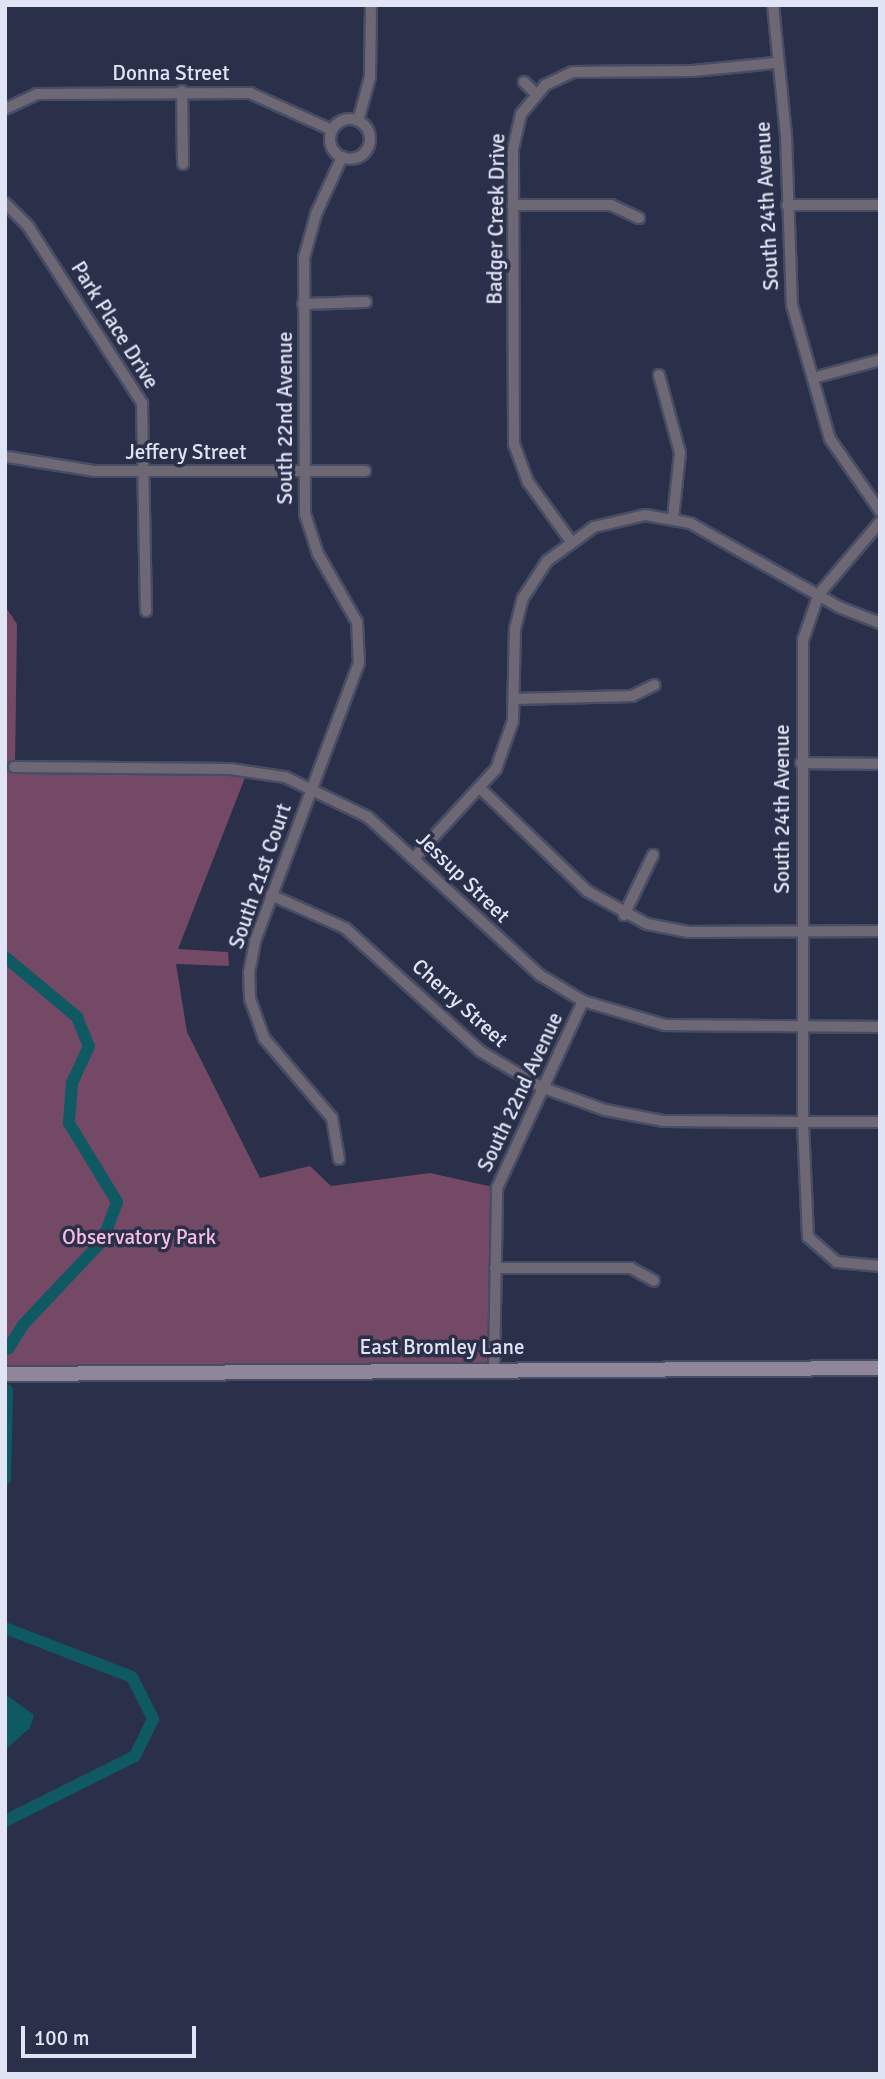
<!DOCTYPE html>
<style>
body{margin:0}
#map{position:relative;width:885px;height:2079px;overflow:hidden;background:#2a3049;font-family:Signika,sans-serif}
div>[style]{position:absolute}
.green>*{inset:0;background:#744965}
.water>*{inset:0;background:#0f5963}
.canal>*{height:12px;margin:-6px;padding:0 6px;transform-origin:6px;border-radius:6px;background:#0f5963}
.roads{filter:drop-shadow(2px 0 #474d65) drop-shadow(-2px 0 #474d65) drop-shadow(0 2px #474d65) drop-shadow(0 -2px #474d65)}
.minor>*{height:10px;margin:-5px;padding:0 5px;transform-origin:5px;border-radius:5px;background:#6e6874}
.minor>.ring{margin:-5px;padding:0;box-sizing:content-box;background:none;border:10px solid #6e6874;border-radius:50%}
.secondary>*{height:14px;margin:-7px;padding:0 7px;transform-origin:7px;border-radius:7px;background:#90869a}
span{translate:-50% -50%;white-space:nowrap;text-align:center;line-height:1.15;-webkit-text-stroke:7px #2a3049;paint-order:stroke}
.street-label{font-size:21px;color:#e0e4f5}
.park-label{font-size:21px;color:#fbbde4}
.frame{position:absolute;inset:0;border:7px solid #e0e4f5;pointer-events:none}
.scale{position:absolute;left:21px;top:2026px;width:175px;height:32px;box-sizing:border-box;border:4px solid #e0e4f5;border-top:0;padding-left:9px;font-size:21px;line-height:24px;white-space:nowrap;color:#e0e4f5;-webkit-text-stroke:5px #2a3049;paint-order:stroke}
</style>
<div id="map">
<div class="green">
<div style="clip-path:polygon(5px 606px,17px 624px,15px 767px,248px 770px,178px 949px,228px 952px,229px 966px,176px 964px,187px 1032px,260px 1178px,310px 1166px,331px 1186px,430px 1173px,497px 1188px,494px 1368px,5px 1374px)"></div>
</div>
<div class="water">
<div style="clip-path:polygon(5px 1694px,34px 1715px,30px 1728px,5px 1750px)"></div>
</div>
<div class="canal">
<div style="left:5px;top:957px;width:94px;rotate:39.8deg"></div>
<div style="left:77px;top:1017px;width:31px;rotate:68deg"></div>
<div style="left:89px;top:1046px;width:41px;rotate:114.7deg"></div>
<div style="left:72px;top:1083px;width:40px;rotate:94.3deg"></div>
<div style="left:69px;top:1123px;width:92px;rotate:58.7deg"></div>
<div style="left:117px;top:1202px;width:40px;rotate:110.2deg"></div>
<div style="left:103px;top:1240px;width:117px;rotate:133.3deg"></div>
<div style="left:23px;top:1325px;width:28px;rotate:122deg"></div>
<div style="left:5px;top:1479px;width:89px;rotate:-88.7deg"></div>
<div style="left:5px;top:1628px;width:136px;rotate:21.1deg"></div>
<div style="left:132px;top:1677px;width:47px;rotate:63.4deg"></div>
<div style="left:153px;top:1719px;width:41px;rotate:115.9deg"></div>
<div style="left:135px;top:1756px;width:145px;rotate:153.4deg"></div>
</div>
<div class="roads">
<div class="minor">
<div style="left:773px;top:5px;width:131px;rotate:84.3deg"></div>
<div style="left:786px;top:135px;width:170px;rotate:88deg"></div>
<div style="left:792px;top:305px;width:139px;rotate:74.2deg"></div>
<div style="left:830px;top:439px;width:88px;rotate:55.2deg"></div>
<div style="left:524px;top:82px;width:16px;rotate:45deg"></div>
<div style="left:182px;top:91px;width:73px;rotate:89.2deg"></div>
<div style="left:5px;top:109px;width:35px;rotate:-25deg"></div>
<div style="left:37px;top:94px;width:213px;rotate:-0.3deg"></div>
<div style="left:250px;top:93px;width:90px;rotate:24.3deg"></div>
<div class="ring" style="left:330px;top:119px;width:30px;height:30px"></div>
<div style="left:358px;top:121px;width:46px;rotate:-74.7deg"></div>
<div style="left:370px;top:77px;width:72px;rotate:-89.2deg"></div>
<div style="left:5px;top:203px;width:33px;rotate:45deg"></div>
<div style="left:28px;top:226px;width:211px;rotate:57.2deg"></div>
<div style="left:142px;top:403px;width:208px;rotate:88.9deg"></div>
<div style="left:513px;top:205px;width:98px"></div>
<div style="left:611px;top:205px;width:31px;rotate:25deg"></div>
<div style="left:787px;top:205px;width:93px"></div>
<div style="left:303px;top:304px;width:63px;rotate:-1.8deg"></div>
<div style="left:659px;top:375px;width:81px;rotate:74.9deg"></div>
<div style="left:680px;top:453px;width:66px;rotate:96.1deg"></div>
<div style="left:813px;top:378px;width:69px;rotate:-15deg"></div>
<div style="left:8px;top:457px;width:87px;rotate:9.2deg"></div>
<div style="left:94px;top:471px;width:271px"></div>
<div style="left:570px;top:540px;width:72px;rotate:-125.9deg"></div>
<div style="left:528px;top:482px;width:40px;rotate:-110.2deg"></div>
<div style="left:514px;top:444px;width:295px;rotate:-90.2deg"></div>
<div style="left:513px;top:149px;width:36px;rotate:-77deg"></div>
<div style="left:521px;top:114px;width:38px;rotate:-50deg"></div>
<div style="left:545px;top:85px;width:31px;rotate:-25deg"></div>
<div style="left:573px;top:72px;width:120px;rotate:-0.5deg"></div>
<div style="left:693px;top:71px;width:82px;rotate:-5.6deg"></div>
<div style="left:514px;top:699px;width:118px;rotate:-1.5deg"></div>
<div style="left:632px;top:696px;width:25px;rotate:-26deg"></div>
<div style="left:801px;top:763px;width:79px;rotate:0.7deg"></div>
<div style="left:14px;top:767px;width:216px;rotate:0.5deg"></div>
<div style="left:230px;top:769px;width:56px;rotate:8.3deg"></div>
<div style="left:285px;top:777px;width:92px;rotate:25.7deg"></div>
<div style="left:368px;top:817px;width:234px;rotate:42.6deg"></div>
<div style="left:540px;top:975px;width:50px;rotate:31.2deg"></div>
<div style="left:583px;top:1001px;width:85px;rotate:16.3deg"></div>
<div style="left:665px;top:1025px;width:215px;rotate:0.5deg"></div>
<div style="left:481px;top:789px;width:147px;rotate:43.9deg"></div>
<div style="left:587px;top:891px;width:68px;rotate:28.8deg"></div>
<div style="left:647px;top:924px;width:42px;rotate:11deg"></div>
<div style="left:688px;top:932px;width:192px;rotate:-0.3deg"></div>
<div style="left:415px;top:857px;width:120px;rotate:-47.4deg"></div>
<div style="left:496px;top:769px;width:51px;rotate:-70.5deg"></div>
<div style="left:513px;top:721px;width:92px;rotate:-88.8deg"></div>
<div style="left:515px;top:629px;width:32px;rotate:-76deg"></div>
<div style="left:523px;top:598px;width:44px;rotate:-57deg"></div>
<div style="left:547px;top:561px;width:58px;rotate:-35.9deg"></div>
<div style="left:594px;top:527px;width:52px;rotate:-13.2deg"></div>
<div style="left:645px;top:515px;width:46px;rotate:10.1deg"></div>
<div style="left:690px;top:523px;width:171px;rotate:29.4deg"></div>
<div style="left:839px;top:607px;width:44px;rotate:21.3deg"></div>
<div style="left:271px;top:895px;width:81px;rotate:24deg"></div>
<div style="left:345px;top:928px;width:183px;rotate:42.3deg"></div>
<div style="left:480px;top:1051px;width:71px;rotate:30.5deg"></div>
<div style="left:541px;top:1087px;width:68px;rotate:19.8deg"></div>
<div style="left:605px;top:1110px;width:59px;rotate:10.7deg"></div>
<div style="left:663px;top:1121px;width:140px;rotate:0.4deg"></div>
<div style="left:803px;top:1122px;width:482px;rotate:-90deg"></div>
<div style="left:803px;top:640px;width:49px;rotate:-70.8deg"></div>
<div style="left:819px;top:594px;width:94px;rotate:-49.7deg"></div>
<div style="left:624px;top:915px;width:67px;rotate:-64.2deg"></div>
<div style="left:880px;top:1122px;width:77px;rotate:180deg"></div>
<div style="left:803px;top:1122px;width:115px;rotate:87.5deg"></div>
<div style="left:808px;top:1237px;width:38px;rotate:41deg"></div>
<div style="left:837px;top:1262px;width:43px;rotate:5.3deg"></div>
<div style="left:339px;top:1159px;width:42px;rotate:-99.7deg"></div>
<div style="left:332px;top:1118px;width:105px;rotate:-130.4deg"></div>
<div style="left:264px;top:1038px;width:41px;rotate:-109.7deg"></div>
<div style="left:250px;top:999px;width:26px;rotate:-92deg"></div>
<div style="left:249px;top:973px;width:33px;rotate:-79deg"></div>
<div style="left:255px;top:941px;width:297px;rotate:-69.5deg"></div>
<div style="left:359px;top:663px;width:41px;rotate:-92.8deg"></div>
<div style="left:357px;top:622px;width:78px;rotate:-119.8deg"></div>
<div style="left:318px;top:554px;width:42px;rotate:-108deg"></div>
<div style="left:305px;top:514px;width:256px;rotate:-90.2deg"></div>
<div style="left:304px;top:258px;width:46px;rotate:-74.7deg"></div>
<div style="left:316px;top:214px;width:63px;rotate:-65.5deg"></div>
<div style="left:495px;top:1268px;width:136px"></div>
<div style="left:631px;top:1268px;width:26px;rotate:29deg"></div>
<div style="left:494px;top:1368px;width:180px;rotate:-89deg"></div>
<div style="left:497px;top:1188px;width:206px;rotate:-65.3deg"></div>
</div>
<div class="secondary">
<div style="left:5px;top:1374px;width:875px;rotate:-0.39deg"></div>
</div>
</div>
<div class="street-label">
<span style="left:171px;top:73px">Donna Street</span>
<span style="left:767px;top:206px;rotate:-93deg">South 24th Avenue</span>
<span style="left:496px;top:219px;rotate:-89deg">Badger Creek Drive</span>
<span style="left:115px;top:325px;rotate:58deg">Park Place Drive</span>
<span style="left:285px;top:418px;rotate:-90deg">South 22nd Avenue</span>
<span style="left:186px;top:452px">Jeffery Street</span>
<span style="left:782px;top:809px;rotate:-90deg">South 24th Avenue</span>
<span style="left:260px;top:876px;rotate:-71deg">South 21st Court</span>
<span style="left:463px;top:877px;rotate:44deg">Jessup Street</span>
<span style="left:460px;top:1003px;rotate:42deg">Cherry Street</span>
<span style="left:520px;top:1092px;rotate:-65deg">South 22nd Avenue</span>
<span style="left:442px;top:1347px">East Bromley Lane</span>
</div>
<div class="park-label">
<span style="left:139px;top:1237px">Observatory Park</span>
</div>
<div class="frame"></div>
<div class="scale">100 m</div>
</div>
